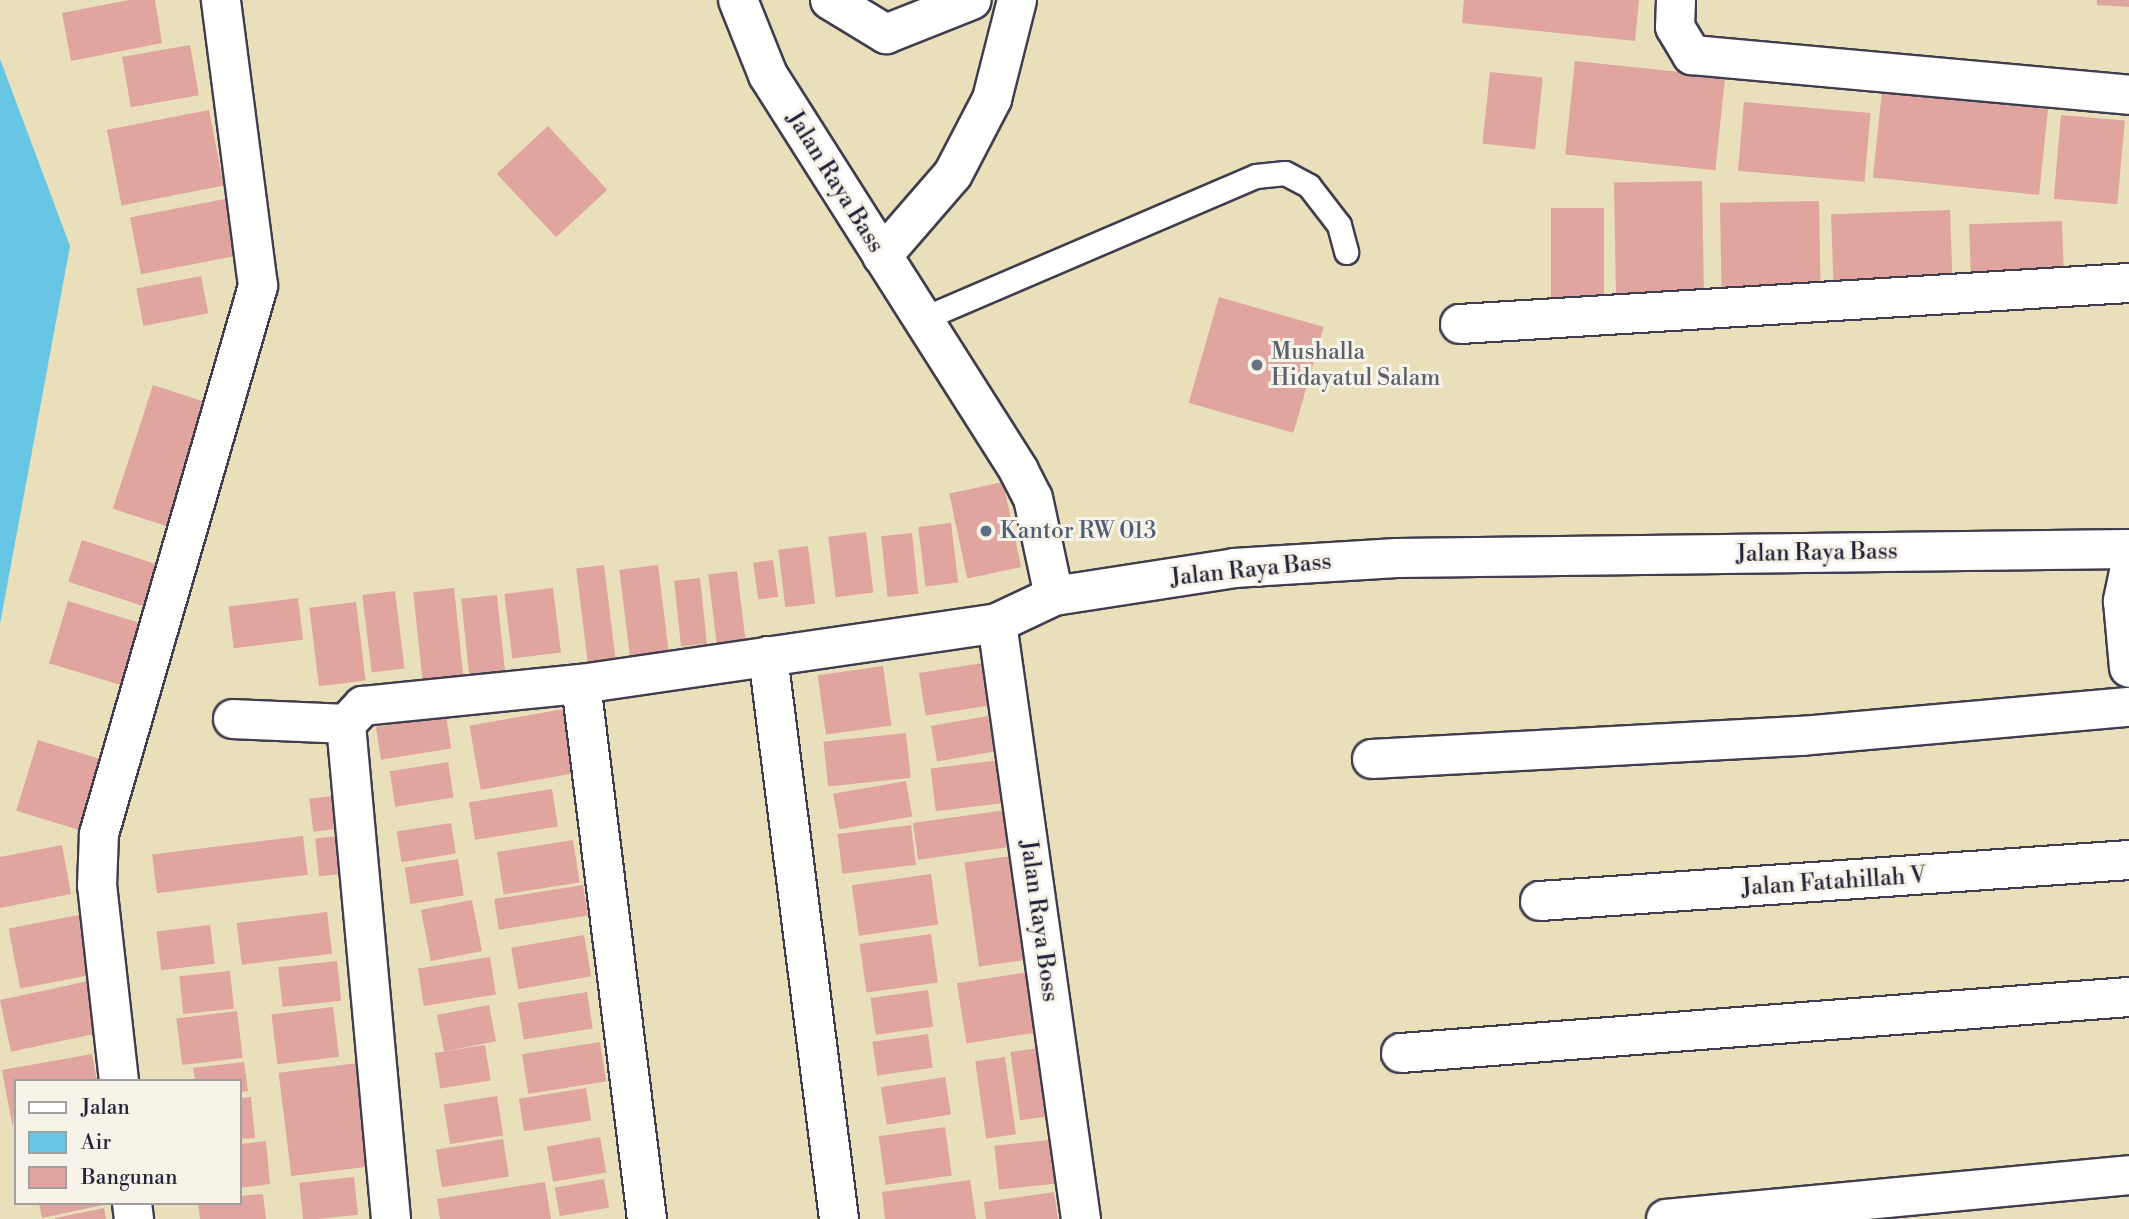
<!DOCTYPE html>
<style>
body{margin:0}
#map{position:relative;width:2129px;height:1219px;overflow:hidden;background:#e9dfba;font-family:"Libre Bodoni",serif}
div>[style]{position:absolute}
.water>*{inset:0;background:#66c6e4}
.building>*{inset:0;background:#e0a59f;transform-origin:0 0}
.roads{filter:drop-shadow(2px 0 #403e4e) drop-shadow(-2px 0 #403e4e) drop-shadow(0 2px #403e4e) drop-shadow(0 -2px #403e4e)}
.lane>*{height:23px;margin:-11.5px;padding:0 11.5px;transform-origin:11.5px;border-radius:11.5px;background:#fff}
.street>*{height:38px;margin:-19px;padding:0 19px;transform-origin:19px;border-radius:19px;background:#fff}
.dots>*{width:19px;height:19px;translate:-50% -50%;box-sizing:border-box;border:4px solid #f7f3e8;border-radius:50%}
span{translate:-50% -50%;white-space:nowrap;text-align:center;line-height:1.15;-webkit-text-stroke:6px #f7f3e8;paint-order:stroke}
.street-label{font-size:23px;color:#22223b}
.worship-label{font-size:23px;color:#5b616d}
.left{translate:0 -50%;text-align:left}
.service-label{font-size:23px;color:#4e5e75}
.legend{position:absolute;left:14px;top:1079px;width:228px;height:126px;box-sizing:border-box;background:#f7f3e8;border:2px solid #a29fa3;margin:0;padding:9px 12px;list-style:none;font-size:21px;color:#22223b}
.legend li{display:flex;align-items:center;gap:14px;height:35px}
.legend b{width:35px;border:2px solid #a29fa3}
</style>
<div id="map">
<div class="water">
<div style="clip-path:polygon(0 59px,70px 246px,0 624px)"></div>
</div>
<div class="building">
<div style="clip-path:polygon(129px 0,155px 0,162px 43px,71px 61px,62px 13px)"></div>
<div style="clip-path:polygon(1464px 0,1639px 0,1635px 41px,1462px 23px)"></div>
<div style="clip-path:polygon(2097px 0,2129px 0,2129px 7px,2097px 5px)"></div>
<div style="left:190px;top:45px;width:51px;height:69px;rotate:80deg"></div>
<div style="left:1575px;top:61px;width:151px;height:94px;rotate:6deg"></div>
<div style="left:1490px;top:72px;width:53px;height:72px;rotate:6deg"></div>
<div style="left:1882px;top:91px;width:167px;height:87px;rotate:6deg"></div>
<div style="left:1744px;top:102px;width:127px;height:69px;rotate:5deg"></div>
<div style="left:209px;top:110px;width:77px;height:104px;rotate:79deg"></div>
<div style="left:2061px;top:115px;width:64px;height:84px;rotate:5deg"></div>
<div style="left:548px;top:126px;width:87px;height:70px;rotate:47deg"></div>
<div style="left:1702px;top:181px;width:117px;height:88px;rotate:89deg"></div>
<div style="left:235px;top:197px;width:58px;height:107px;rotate:79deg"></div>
<div style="left:1819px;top:201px;width:95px;height:99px;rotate:89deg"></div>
<div style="left:1551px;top:208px;width:53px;height:96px"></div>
<div style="left:1950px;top:210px;width:74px;height:119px;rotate:88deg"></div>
<div style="left:2062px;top:221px;width:51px;height:93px;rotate:88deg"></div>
<div style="left:201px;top:276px;width:38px;height:66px;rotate:79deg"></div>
<div style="left:1219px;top:297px;width:109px;height:110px;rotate:16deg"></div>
<div style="left:153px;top:385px;width:66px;height:130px;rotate:18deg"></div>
<div style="left:1003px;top:482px;width:87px;height:55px;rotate:78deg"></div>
<div style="left:951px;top:523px;width:60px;height:33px;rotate:83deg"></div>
<div style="left:866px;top:532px;width:61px;height:38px;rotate:83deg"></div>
<div style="left:912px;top:533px;width:61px;height:31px;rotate:84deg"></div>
<div style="left:82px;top:540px;width:80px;height:44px;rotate:18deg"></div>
<div style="left:808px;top:546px;width:58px;height:30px;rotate:83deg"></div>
<div style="left:773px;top:560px;width:37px;height:20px;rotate:82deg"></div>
<div style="left:604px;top:565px;width:97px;height:28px;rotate:83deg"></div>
<div style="left:658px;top:565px;width:92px;height:39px;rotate:83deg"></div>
<div style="left:737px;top:571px;width:79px;height:29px;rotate:83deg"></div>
<div style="left:700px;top:578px;width:66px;height:26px;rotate:84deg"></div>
<div style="left:454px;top:588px;width:90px;height:41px;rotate:84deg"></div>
<div style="left:553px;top:588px;width:65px;height:49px;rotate:83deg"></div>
<div style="left:395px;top:591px;width:78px;height:33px;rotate:83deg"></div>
<div style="left:497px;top:595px;width:80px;height:36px;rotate:84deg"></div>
<div style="left:298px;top:598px;width:42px;height:70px;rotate:83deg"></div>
<div style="left:68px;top:601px;width:81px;height:65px;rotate:17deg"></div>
<div style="left:356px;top:602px;width:79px;height:47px;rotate:83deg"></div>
<div style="left:989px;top:662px;width:43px;height:71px;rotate:81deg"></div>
<div style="left:883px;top:666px;width:60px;height:66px;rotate:82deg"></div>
<div style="left:564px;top:709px;width:65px;height:96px;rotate:80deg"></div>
<div style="left:446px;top:716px;width:33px;height:71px;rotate:81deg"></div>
<div style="left:988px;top:716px;width:36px;height:58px;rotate:80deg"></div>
<div style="left:906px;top:733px;width:45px;height:83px;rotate:84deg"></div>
<div style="left:38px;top:740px;width:84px;height:74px;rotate:17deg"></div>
<div style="left:1008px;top:759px;width:43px;height:78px;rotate:83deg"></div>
<div style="left:448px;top:762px;width:36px;height:59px;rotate:81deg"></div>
<div style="left:906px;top:781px;width:36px;height:74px;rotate:80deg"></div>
<div style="left:552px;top:789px;width:38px;height:84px;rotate:81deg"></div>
<div style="left:349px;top:794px;width:33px;height:40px;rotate:83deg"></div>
<div style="left:1013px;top:809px;width:37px;height:101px;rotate:82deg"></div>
<div style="left:451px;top:823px;width:31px;height:55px;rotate:81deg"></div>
<div style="left:911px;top:825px;width:40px;height:74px;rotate:83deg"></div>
<div style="left:348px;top:835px;width:38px;height:33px;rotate:84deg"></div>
<div style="left:303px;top:836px;width:39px;height:152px;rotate:83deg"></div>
<div style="left:573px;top:840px;width:43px;height:77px;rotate:81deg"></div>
<div style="clip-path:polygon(62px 845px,71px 894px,0 908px,0 857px)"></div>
<div style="left:1011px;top:856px;width:105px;height:47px;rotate:82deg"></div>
<div style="left:458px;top:859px;width:37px;height:54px;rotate:81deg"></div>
<div style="left:931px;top:874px;width:51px;height:80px;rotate:82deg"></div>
<div style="left:583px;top:885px;width:31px;height:90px;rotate:81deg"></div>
<div style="left:472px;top:900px;width:52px;height:52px;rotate:79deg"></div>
<div style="left:94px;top:912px;width:61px;height:87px;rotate:79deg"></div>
<div style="left:327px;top:912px;width:42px;height:91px;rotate:83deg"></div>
<div style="left:210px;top:925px;width:39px;height:54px;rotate:83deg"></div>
<div style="left:931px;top:934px;width:49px;height:72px;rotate:82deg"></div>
<div style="left:584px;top:935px;width:42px;height:74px;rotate:80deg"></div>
<div style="left:490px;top:957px;width:38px;height:73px;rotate:81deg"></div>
<div style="left:337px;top:961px;width:40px;height:59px;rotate:84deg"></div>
<div style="left:230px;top:971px;width:38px;height:51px;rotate:84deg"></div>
<div style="left:1028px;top:972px;width:61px;height:72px;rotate:81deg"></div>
<div style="left:89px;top:981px;width:53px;height:91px;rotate:78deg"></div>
<div style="left:928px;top:990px;width:37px;height:58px;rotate:82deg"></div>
<div style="left:587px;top:992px;width:37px;height:70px;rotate:81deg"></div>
<div style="left:489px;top:1005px;width:37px;height:53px;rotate:79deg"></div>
<div style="left:333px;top:1007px;width:50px;height:62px;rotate:83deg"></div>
<div style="left:237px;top:1011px;width:47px;height:61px;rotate:83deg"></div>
<div style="left:928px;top:1034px;width:34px;height:56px;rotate:82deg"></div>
<div style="left:600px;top:1042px;width:40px;height:79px;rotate:81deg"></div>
<div style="left:485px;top:1045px;width:36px;height:51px;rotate:81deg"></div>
<div style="left:1053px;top:1046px;width:69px;height:43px;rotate:82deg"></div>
<div style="clip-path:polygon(92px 1054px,97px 1081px,16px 1081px,13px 1128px,2px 1070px)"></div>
<div style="left:1005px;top:1057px;width:78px;height:30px;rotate:82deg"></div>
<div style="clip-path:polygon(244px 1062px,248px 1091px,240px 1092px,240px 1081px,195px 1081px,193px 1068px)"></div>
<div style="left:359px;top:1063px;width:104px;height:81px;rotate:83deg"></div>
<div style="left:945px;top:1077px;width:38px;height:65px;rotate:81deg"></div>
<div style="left:586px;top:1088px;width:33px;height:68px;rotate:81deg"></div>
<div style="left:497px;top:1096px;width:40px;height:54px;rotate:81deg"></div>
<div style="clip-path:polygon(251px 1097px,255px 1138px,240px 1139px,240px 1098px)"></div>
<div style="left:945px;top:1127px;width:49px;height:67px;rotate:82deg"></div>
<div style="left:600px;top:1137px;width:36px;height:54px;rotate:80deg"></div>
<div style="left:1069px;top:1138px;width:44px;height:75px;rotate:84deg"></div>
<div style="left:503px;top:1139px;width:38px;height:68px;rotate:81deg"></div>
<div style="clip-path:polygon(266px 1141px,270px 1184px,240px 1188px,240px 1144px)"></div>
<div style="left:354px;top:1177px;width:38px;height:55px;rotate:84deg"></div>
<div style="left:604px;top:1179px;width:29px;height:50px;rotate:80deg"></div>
<div style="clip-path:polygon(970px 1180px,976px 1219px,885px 1219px,882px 1192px)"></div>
<div style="clip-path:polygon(545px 1182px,551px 1219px,440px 1219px,437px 1199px)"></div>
<div style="clip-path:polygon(1054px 1192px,1058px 1219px,986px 1219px,984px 1202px)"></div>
<div style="clip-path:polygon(263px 1194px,266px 1219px,200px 1219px,198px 1203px,240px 1203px,240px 1196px)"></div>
<div style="clip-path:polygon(39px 1203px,107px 1203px,108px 1204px,42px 1218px)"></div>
<div style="clip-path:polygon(104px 1208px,106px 1219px,55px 1219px,55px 1218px)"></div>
</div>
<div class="roads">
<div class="lane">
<div style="left:922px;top:319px;width:363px;rotate:-23.2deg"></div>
<div style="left:1256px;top:176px;width:29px;rotate:-6deg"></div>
<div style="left:1285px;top:173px;width:27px;rotate:28deg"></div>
<div style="left:1309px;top:186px;width:49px;rotate:52.4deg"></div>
<div style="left:1339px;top:225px;width:28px;rotate:75deg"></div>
</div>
<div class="street">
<div style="left:738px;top:0;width:81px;rotate:68.2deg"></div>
<div style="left:768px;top:75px;width:469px;rotate:57.6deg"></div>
<div style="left:1019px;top:471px;width:30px;rotate:63deg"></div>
<div style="left:1033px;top:498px;width:100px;rotate:77.9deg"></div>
<div style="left:830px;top:0;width:66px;rotate:31.3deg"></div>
<div style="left:886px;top:34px;width:92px;rotate:-21.6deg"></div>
<div style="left:1676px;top:0;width:27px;rotate:92deg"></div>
<div style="left:1675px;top:27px;width:33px;rotate:59deg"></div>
<div style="left:1692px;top:55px;width:439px;rotate:5.2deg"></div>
<div style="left:882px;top:256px;width:108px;rotate:-49.1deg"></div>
<div style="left:953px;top:174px;width:85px;rotate:-62.5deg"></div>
<div style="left:992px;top:99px;width:102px;rotate:-75.8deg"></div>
<div style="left:1460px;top:324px;width:670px;rotate:-3.51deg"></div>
<div style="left:2129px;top:572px;width:30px;rotate:102deg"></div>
<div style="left:2123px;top:601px;width:67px;rotate:84.9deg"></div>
<div style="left:997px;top:623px;width:602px;rotate:81.98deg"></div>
<div style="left:768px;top:656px;width:567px;rotate:82.81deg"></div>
<div style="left:581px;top:684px;width:539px;rotate:82.97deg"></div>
<div style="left:233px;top:719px;width:113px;rotate:2.5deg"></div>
<div style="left:1372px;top:759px;width:431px;rotate:-3.1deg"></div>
<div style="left:1802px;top:736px;width:328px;rotate:-5.1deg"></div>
<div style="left:1540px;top:901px;width:590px;rotate:-3.98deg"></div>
<div style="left:1401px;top:1053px;width:730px;rotate:-4.4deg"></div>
<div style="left:119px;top:1081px;width:196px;rotate:-96.4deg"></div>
<div style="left:97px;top:886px;width:52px;rotate:-87.8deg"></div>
<div style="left:99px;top:834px;width:571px;rotate:-73.82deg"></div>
<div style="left:258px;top:286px;width:288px;rotate:-97.4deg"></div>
<div style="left:132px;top:1203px;width:16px;rotate:83deg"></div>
<div style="left:391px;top:1219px;width:497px;rotate:-95.2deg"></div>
<div style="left:346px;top:724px;width:25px;rotate:-47deg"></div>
<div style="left:363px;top:706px;width:219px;rotate:-5.8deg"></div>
<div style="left:581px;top:684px;width:420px;rotate:-8.3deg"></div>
<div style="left:997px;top:623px;width:63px;rotate:-25.3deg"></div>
<div style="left:1054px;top:596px;width:182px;rotate:-8.8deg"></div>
<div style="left:1234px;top:568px;width:163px;rotate:-3.5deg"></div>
<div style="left:1397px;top:558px;width:732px;rotate:-0.7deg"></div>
<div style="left:1666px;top:1219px;width:465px;rotate:-5.4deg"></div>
</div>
</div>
<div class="dots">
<div style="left:1257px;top:365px;background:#6b7280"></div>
<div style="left:986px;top:531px;background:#5c6f8a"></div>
</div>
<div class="street-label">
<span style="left:835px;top:182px;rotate:58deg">Jalan Raya Bass</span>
<span style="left:1817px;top:553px;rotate:-1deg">Jalan Raya Bass</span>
<span style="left:1251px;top:570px;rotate:-6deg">Jalan Raya Bass</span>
<span style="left:1834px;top:882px;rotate:-4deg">Jalan Fatahillah V</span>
<span style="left:1039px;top:921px;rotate:82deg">Jalan Raya Boss</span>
</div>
<div class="worship-label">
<span class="left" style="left:1271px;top:365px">Mushalla<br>Hidayatul Salam</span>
</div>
<div class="service-label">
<span class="left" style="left:1000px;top:531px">Kantor RW 013</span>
</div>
<ul class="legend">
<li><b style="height:9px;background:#fff"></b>Jalan</li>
<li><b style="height:19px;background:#66c6e4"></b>Air</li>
<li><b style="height:19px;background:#e0a59f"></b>Bangunan</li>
</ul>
</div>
